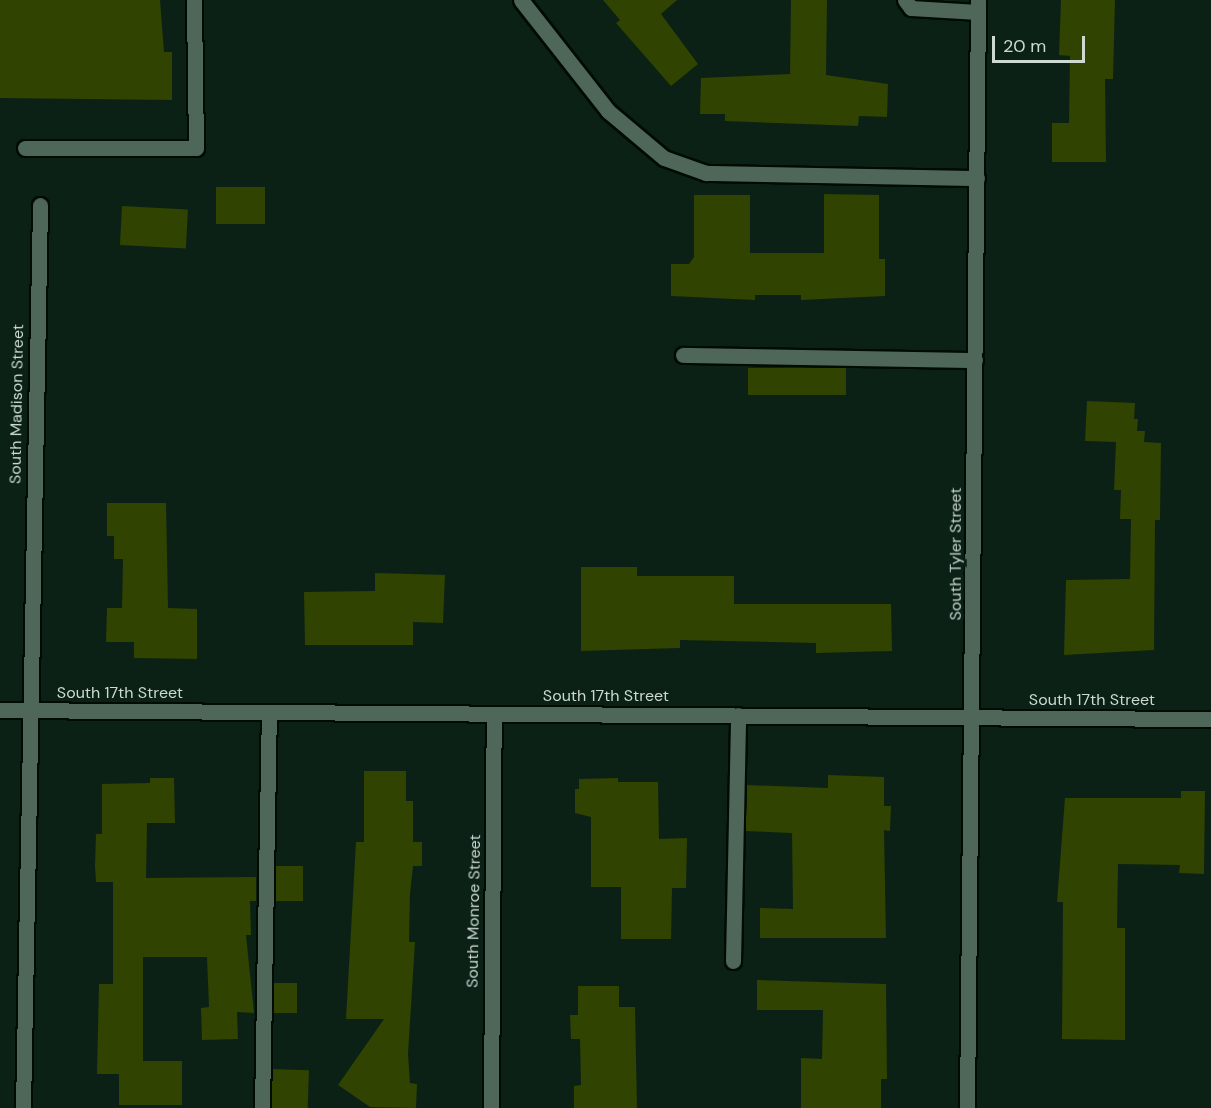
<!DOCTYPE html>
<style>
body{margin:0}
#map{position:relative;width:1211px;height:1108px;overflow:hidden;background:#0b2116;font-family:"DM Sans",sans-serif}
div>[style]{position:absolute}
.building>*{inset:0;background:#304300;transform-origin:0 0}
.roads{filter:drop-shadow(2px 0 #000b03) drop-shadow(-2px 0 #000b03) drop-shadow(0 2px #000b03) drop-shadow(0 -2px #000b03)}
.service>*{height:15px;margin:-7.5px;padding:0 7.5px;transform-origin:7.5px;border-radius:7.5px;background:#4e6759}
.minor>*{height:15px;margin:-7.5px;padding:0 7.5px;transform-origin:7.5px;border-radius:7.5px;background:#4e6759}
span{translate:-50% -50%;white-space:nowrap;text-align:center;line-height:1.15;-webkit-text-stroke:6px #0b2116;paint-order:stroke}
.street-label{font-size:16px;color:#cddad2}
.scale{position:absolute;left:992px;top:36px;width:93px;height:27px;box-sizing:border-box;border:3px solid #cddad2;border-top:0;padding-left:8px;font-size:18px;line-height:21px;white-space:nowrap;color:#cddad2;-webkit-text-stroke:4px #0b2116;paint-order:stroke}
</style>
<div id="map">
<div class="building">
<div style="clip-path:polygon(0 0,160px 0,164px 52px,172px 52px,172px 100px,0 98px)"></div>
<div style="clip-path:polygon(603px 0,677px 0,661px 14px,698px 64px,671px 86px,616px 23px,620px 20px)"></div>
<div style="clip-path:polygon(791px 0,827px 0,826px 75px,888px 84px,887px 117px,859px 116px,858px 126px,725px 121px,725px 114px,700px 114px,701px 78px,790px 74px)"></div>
<div style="clip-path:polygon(1061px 0,1115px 0,1113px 79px,1105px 79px,1106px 162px,1052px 162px,1052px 123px,1069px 123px,1070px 56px,1059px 55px)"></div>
<div style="left:216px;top:187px;width:49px;height:37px"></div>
<div style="clip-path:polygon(824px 194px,879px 195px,879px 259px,885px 259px,885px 296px,801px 300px,801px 295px,755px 295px,755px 300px,671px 296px,671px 264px,689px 264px,694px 257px,694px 195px,750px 195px,750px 253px,824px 253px)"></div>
<div style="left:122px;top:206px;width:66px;height:39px;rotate:3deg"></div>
<div style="left:748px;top:368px;width:98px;height:27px"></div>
<div style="clip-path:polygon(1087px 401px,1135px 403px,1134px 419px,1138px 419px,1137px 431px,1145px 431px,1144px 442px,1161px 443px,1160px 520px,1155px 520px,1154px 650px,1064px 655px,1066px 580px,1130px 579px,1131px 519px,1120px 519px,1121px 490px,1114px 490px,1116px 442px,1085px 441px)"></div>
<div style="clip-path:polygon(107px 503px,166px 503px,168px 608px,197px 609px,197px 659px,134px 658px,134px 642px,106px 642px,107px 608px,122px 608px,123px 559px,114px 559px,114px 536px,107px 536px)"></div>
<div style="clip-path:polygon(581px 567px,637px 567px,637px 576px,734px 576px,734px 604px,891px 604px,892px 651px,816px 653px,816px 643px,680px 640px,680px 648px,581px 651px)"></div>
<div style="clip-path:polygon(375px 573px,445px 575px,443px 623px,413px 622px,413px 645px,305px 645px,304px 592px,375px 591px)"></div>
<div style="clip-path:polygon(364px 771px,406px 771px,406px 801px,413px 801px,413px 842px,422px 842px,422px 866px,413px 866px,410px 894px,409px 942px,415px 942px,408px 1054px,410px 1083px,417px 1084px,416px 1108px,370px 1107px,338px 1085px,384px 1019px,346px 1019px,356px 842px,364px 842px)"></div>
<div style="clip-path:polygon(828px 775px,884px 777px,884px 806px,891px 806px,890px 831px,884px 830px,886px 938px,760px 938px,760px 908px,793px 909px,792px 833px,745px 831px,747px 785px,828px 788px)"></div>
<div style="clip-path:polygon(150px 778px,174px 778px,175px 823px,147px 823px,146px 878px,256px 877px,256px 901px,250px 901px,251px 935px,246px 935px,254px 1013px,237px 1012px,238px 1039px,202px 1040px,201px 1008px,209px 1007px,207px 957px,143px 957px,143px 1061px,182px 1061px,182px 1105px,119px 1105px,119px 1074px,97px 1074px,99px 984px,113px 984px,113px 882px,96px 882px,95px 866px,96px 834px,102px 834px,102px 784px,150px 783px)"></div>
<div style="clip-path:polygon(618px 778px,618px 782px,658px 782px,659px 839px,687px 838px,686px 888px,672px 888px,671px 939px,621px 939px,621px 887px,591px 887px,591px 817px,575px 813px,575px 789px,579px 789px,579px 779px)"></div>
<div style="clip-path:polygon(1181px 791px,1205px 791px,1204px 874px,1179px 873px,1180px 865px,1118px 864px,1117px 928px,1125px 928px,1125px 1040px,1062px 1039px,1063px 902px,1057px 902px,1065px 798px,1181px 798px)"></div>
<div style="left:276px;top:866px;width:27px;height:35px"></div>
<div style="clip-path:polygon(757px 980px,886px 984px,887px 1079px,881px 1079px,881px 1108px,801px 1108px,801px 1058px,822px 1059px,823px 1010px,757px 1010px)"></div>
<div style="left:274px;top:983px;width:23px;height:30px"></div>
<div style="clip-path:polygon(578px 986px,619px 986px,619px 1007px,635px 1007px,637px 1108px,574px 1108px,574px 1086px,581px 1085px,580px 1039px,571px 1039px,570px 1015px,578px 1015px)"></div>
<div style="left:272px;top:1069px;width:37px;height:39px;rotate:2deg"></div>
</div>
<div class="roads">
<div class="service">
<div style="left:521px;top:0;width:141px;rotate:51.9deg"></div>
<div style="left:608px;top:111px;width:73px;rotate:40deg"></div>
<div style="left:664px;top:158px;width:45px;rotate:19.7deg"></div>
<div style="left:706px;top:173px;width:271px;rotate:1.1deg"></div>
<div style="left:905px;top:0;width:10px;rotate:53deg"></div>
<div style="left:911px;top:8px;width:67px;rotate:3.4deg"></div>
<div style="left:25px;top:148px;width:171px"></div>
<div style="left:196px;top:148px;width:148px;rotate:-90.8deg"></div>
<div style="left:683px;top:355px;width:292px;rotate:1deg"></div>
<div style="left:733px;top:961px;width:246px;rotate:-88.8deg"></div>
<div style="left:262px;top:1108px;width:396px;rotate:-89deg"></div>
</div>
<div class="minor">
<div style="left:0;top:710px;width:1211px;rotate:0.43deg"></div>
<div style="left:23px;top:1108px;width:903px;rotate:-88.92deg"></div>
<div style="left:491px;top:1108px;width:394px;rotate:-89.6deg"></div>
<div style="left:967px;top:1108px;width:1108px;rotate:-89.43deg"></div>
</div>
</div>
<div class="street-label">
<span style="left:17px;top:404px;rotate:-89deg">South Madison Street</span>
<span style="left:956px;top:554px;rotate:-90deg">South Tyler Street</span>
<span style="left:120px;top:693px">South 17th Street</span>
<span style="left:606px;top:696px">South 17th Street</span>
<span style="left:1092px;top:700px">South 17th Street</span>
<span style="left:474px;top:911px;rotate:-89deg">South Monroe Street</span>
</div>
<div class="scale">20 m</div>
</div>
